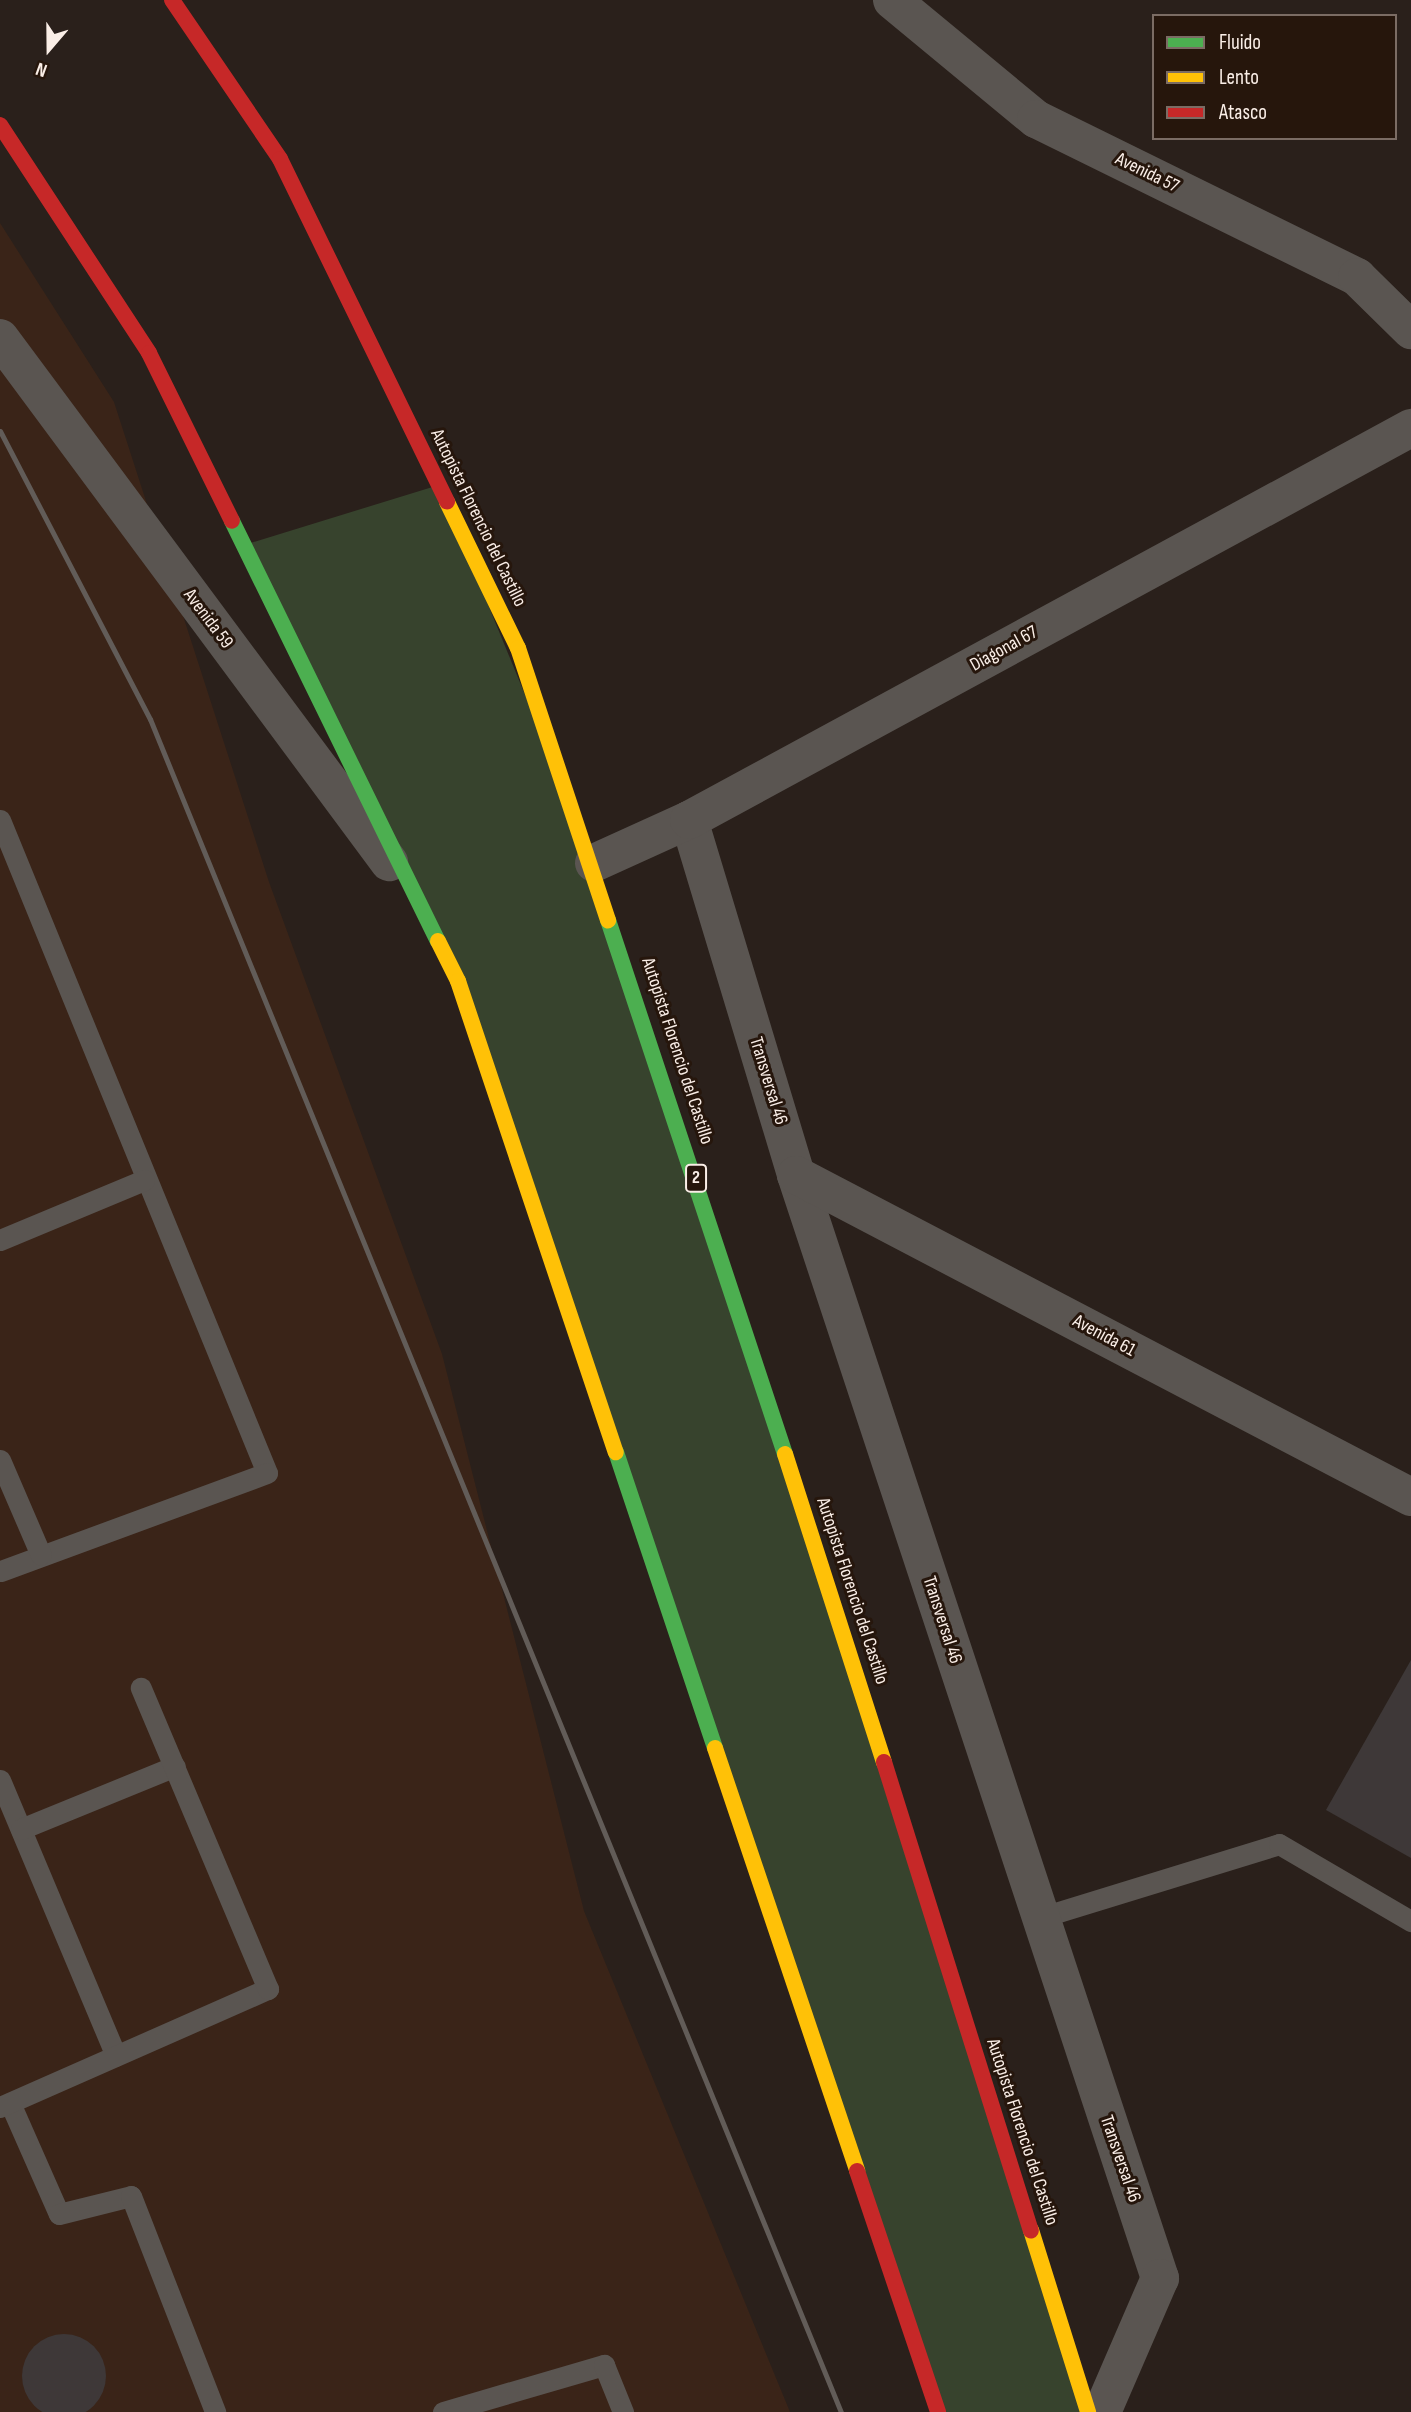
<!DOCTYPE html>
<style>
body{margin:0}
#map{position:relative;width:1411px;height:2412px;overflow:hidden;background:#2a201b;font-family:"Sofia Sans Condensed",sans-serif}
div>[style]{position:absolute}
.built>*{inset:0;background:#3a2418}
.green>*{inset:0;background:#37432d}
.building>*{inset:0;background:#3e3838}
.round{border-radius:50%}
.lane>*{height:21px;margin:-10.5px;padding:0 10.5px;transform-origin:10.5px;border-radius:10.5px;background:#5a5551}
.street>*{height:38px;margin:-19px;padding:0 19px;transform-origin:19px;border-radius:19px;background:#5a5551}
.fast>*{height:16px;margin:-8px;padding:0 8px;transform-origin:8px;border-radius:8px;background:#4caf50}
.slow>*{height:16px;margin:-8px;padding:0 8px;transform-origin:8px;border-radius:8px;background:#ffc107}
.jam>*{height:16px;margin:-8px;padding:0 8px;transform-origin:8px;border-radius:8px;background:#c62828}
.rail>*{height:5px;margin:-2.5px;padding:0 2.5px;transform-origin:2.5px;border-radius:2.5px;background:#625c58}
span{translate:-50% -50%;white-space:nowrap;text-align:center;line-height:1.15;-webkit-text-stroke:6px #26160c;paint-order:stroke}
.shield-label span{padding:2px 5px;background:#26160c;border:2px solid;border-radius:5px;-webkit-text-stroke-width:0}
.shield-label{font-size:18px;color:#faeee7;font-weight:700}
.street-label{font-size:19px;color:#faeee7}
.legend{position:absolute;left:1152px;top:14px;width:245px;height:126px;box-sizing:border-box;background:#26160c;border:2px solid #7b6c64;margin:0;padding:9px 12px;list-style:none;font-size:21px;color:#faeee7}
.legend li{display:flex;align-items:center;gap:14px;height:35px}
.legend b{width:35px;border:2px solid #7b6c64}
.north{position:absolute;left:14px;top:14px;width:70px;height:70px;-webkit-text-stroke:5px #26160c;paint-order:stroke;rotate:200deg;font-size:19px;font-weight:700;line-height:28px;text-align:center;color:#faeee7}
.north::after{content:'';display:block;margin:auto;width:24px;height:32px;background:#faeee7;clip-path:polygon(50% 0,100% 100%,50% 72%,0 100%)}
</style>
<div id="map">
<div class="built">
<div style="clip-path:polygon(0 223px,114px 402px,269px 882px,442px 1354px,584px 1911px,790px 2412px,0 2412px)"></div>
</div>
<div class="green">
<div style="clip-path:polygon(439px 485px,594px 863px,1086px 2412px,938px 2412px,458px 981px,244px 545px)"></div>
</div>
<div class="building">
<div style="clip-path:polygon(1411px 1660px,1411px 1858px,1326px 1810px)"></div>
<div class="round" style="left:22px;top:2334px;width:84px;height:84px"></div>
</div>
<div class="lane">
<div style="left:0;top:820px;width:705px;rotate:67.76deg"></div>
<div style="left:267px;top:1473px;width:284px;rotate:159.8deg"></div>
<div style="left:0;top:1240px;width:156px;rotate:-22.6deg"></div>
<div style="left:0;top:1460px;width:103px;rotate:66.7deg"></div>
<div style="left:0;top:1780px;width:299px;rotate:67.2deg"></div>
<div style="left:21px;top:1829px;width:166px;rotate:-22.2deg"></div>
<div style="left:1039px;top:1918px;width:251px;rotate:-17.1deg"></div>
<div style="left:1279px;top:1844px;width:153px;rotate:30.3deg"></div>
<div style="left:10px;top:2103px;width:121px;rotate:66.2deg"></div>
<div style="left:59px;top:2214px;width:74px;rotate:-14deg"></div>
<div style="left:131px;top:2196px;width:232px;rotate:68.7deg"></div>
<div style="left:0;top:2107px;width:293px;rotate:-23.8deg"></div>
<div style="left:268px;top:1989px;width:327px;rotate:-112.9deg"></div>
<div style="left:443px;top:2412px;width:168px;rotate:-16.3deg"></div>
<div style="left:604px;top:2365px;width:51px;rotate:68deg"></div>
</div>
<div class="street">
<div style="left:892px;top:0;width:187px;rotate:39.6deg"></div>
<div style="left:1036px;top:119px;width:358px;rotate:26.2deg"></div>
<div style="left:1357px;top:277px;width:76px;rotate:44.5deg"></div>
<div style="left:0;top:338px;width:653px;rotate:53.41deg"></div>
<div style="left:689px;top:820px;width:371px;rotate:73.2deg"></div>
<div style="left:796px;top:1175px;width:1162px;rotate:71.74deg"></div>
<div style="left:1160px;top:2278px;width:146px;rotate:113.4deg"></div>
<div style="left:594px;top:863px;width:104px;rotate:-24.4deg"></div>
<div style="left:689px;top:820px;width:822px;rotate:-28.5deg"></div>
<div style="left:796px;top:1175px;width:694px;rotate:27.64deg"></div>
</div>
<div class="fast">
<div style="left:232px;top:521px;width:468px;rotate:63.9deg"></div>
<div style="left:608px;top:920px;width:563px;rotate:71.66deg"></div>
<div style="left:616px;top:1452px;width:312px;rotate:71.5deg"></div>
</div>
<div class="slow">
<div style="left:447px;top:502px;width:162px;rotate:64.1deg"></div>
<div style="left:518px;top:648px;width:287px;rotate:71.7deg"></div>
<div style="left:438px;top:941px;width:45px;rotate:63.4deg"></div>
<div style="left:458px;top:981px;width:497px;rotate:71.5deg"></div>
<div style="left:785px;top:1454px;width:324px;rotate:72.2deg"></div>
<div style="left:715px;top:1748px;width:446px;rotate:71.4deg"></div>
<div style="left:1031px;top:2230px;width:191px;rotate:72.6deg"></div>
</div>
<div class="jam">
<div style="left:172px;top:0;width:192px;rotate:55.8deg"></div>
<div style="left:280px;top:159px;width:381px;rotate:64deg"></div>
<div style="left:0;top:125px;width:272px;rotate:56.8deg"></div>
<div style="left:149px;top:353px;width:187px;rotate:63.7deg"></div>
<div style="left:884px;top:1762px;width:491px;rotate:72.6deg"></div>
<div style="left:857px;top:2171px;width:254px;rotate:71.4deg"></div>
</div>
<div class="rail">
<div style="left:0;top:431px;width:325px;rotate:62.5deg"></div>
<div style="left:150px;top:719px;width:1829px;rotate:67.8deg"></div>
</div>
<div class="shield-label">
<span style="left:696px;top:1178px">2</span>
</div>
<div class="street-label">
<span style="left:1147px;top:173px;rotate:26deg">Avenida 57</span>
<span style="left:478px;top:518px;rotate:64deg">Autopista Florencio del Castillo</span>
<span style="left:208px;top:619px;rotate:53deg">Avenida 59</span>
<span style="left:1004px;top:649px;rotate:-29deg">Diagonal 67</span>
<span style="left:677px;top:1051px;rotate:72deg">Autopista Florencio del Castillo</span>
<span style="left:768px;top:1081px;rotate:73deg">Transversal 46</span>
<span style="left:1104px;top:1336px;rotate:28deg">Avenida 61</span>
<span style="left:852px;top:1591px;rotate:72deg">Autopista Florencio del Castillo</span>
<span style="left:942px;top:1620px;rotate:72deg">Transversal 46</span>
<span style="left:1022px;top:2132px;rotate:72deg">Autopista Florencio del Castillo</span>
<span style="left:1120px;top:2159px;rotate:71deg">Transversal 46</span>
</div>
<ul class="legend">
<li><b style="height:9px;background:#4caf50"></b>Fluido</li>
<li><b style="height:9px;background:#ffc107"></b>Lento</li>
<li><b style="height:9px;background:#c62828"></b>Atasco</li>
</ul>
<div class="north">N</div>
</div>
